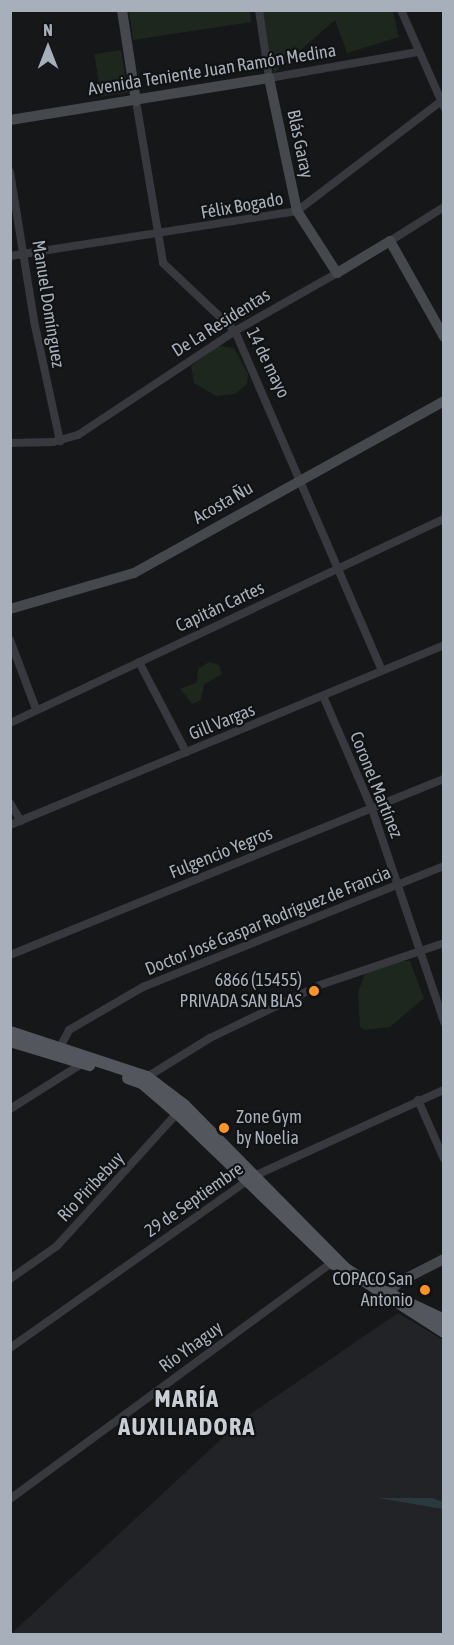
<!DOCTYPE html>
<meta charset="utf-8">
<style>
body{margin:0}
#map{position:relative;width:454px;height:1645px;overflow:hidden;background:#161719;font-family:"Asap Condensed",sans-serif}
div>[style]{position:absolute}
.built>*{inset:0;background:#222326}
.green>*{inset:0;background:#1e271e;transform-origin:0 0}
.water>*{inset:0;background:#2b393e}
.street>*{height:8px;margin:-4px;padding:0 4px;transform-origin:4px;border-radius:4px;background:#37393e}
.secondary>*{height:10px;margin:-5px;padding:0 5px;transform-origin:5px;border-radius:5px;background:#45494e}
.primary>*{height:12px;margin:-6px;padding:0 6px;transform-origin:6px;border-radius:6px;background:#53575d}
.dots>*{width:16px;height:16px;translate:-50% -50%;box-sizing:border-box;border:3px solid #111214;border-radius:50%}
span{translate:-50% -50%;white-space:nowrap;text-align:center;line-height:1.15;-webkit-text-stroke:4.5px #111214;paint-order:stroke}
.street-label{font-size:18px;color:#a7b0ba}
.poi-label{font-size:18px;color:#a7b0ba}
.right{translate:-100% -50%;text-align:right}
.left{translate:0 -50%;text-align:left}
.district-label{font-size:24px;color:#c9ced5;font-weight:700;letter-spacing:1.5px}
.frame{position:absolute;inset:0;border:12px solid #a7b0ba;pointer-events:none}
.north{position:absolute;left:18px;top:18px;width:60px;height:60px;-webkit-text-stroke:4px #111214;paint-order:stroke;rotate:0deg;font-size:16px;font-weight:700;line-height:24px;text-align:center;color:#a7b0ba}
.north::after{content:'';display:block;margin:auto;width:21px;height:27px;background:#a7b0ba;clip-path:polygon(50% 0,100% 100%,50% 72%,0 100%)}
</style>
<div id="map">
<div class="built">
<div style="clip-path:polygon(398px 1313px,443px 1340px,443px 1634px,11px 1634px,243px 1419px)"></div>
</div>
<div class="green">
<div style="clip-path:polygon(129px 11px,250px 11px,251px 22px,133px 40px)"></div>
<div style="clip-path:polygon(260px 11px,393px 11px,399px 37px,347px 53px,335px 20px,274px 73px)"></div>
<div style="left:121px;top:50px;width:43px;height:27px;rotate:81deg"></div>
<div style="clip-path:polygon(218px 346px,234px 348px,248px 374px,247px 384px,235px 394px,216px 396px,194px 383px,191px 366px)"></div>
<div style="clip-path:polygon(209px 662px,219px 665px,222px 674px,204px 684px,201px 700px,192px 704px,180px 689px,197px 682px,198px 669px)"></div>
<div style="clip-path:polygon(388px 961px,410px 961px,424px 998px,390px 1027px,365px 1030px,360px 1027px,358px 992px,365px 974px)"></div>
</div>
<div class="water">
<div style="clip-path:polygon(378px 1498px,432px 1498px,443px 1502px,443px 1509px)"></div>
</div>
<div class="street">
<div style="left:259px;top:10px;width:69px;rotate:81.6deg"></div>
<div style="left:269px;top:78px;width:151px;rotate:-9.9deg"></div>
<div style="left:401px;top:10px;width:106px;rotate:66.1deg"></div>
<div style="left:136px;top:101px;width:164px;rotate:80.5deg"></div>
<div style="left:163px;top:263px;width:99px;rotate:43.4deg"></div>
<div style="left:235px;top:331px;width:369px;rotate:66.6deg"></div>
<div style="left:10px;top:172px;width:151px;rotate:80.8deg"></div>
<div style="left:34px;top:321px;width:123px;rotate:77.8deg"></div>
<div style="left:390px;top:241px;width:64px;rotate:-32.2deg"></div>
<div style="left:10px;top:256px;width:291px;rotate:-8.9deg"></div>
<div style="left:297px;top:211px;width:185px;rotate:-37.3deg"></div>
<div style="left:10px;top:443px;width:43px;rotate:-1.3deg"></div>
<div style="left:53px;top:442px;width:26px;rotate:-16deg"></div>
<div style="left:78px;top:435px;width:188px;rotate:-33.5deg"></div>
<div style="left:235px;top:331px;width:117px;rotate:-29.6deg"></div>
<div style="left:10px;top:640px;width:74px;rotate:69.4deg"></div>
<div style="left:139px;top:662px;width:102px;rotate:62.4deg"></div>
<div style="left:324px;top:698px;width:121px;rotate:66.6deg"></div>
<div style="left:372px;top:809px;width:225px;rotate:71.3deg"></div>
<div style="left:10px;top:723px;width:480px;rotate:-25.2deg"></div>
<div style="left:10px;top:803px;width:21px;rotate:59deg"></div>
<div style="left:10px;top:825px;width:470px;rotate:-22.5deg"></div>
<div style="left:10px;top:955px;width:468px;rotate:-22.1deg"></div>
<div style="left:58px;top:1051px;width:24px;rotate:-62deg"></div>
<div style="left:69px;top:1030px;width:86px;rotate:-30.2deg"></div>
<div style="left:143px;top:987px;width:324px;rotate:-21.9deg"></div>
<div style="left:147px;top:1077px;width:74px;rotate:-31.8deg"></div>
<div style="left:210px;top:1038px;width:122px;rotate:-25.7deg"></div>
<div style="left:320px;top:985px;width:131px;rotate:-18.7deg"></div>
<div style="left:418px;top:1100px;width:64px;rotate:66.2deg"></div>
<div style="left:10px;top:1109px;width:86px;rotate:-32.2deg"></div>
<div style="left:10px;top:1279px;width:57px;rotate:-35.1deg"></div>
<div style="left:57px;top:1246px;width:182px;rotate:-47.9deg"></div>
<div style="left:10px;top:1348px;width:299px;rotate:-35.2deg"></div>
<div style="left:254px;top:1176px;width:209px;rotate:-24.4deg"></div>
<div style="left:10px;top:1499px;width:398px;rotate:-36.3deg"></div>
</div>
<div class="secondary">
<div style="left:122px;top:10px;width:92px;rotate:81.3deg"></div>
<div style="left:10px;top:120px;width:262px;rotate:-9.2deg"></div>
<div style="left:269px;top:78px;width:136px;rotate:78.1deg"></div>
<div style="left:297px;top:211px;width:74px;rotate:57.2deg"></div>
<div style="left:337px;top:273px;width:62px;rotate:-31.1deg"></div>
<div style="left:390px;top:241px;width:110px;rotate:60.6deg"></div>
<div style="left:10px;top:609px;width:129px;rotate:-16.2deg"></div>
<div style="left:134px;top:573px;width:355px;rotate:-29deg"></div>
<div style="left:384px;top:1297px;width:21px;rotate:-45deg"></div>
<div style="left:399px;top:1282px;width:51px;rotate:-27.1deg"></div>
</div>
<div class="primary">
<div style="left:10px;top:1032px;width:144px;rotate:18.2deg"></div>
<div style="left:147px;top:1077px;width:46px;rotate:37.1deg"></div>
<div style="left:184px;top:1105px;width:231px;rotate:45.4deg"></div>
<div style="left:346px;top:1269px;width:117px;rotate:32.7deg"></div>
<div style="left:10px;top:1041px;width:83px;rotate:16.9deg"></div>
<div style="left:128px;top:1078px;width:15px;rotate:20deg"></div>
<div style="left:142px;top:1083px;width:46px;rotate:40.6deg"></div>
<div style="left:177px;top:1113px;width:218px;rotate:43.9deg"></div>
<div style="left:374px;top:1287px;width:77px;rotate:25.2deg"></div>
</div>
<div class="dots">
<div style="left:314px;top:991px;background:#ff9328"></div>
<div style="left:224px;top:1128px;background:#ff9328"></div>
<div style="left:425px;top:1290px;background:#ff9328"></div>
</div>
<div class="street-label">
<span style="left:212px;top:70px;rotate:-9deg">Avenida Teniente Juan Ramón Medina</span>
<span style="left:300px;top:144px;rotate:78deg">Blás Garay</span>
<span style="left:242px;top:206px;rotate:-10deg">Félix Bogado</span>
<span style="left:48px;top:304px;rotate:81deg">Manuel Domínguez</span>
<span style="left:221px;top:323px;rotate:-32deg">De La Residentas</span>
<span style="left:268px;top:363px;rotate:64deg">14 de mayo</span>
<span style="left:223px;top:503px;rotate:-30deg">Acosta Ñu</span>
<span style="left:220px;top:607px;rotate:-25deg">Capitán Cartes</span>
<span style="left:222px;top:722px;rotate:-22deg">Gill Vargas</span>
<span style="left:376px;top:785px;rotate:68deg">Coronel Martínez</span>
<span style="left:221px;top:853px;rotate:-22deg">Fulgencio Yegros</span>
<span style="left:268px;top:921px;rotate:-22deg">Doctor José Gaspar Rodríguez de Francia</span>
<span style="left:91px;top:1187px;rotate:-47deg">Río Piribebuy</span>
<span style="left:194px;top:1200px;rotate:-35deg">29 de Septiembre</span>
<span style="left:191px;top:1347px;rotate:-36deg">Río Yhaguy</span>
</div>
<div class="poi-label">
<span class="right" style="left:302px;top:991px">6866 (15455)<br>PRIVADA SAN BLAS</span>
<span class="left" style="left:236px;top:1128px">Zone Gym<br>by Noelia</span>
<span class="right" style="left:413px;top:1290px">COPACO San<br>Antonio</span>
</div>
<div class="district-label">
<span style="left:187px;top:1413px">MARÍA<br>AUXILIADORA</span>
</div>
<div class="frame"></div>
<div class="north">N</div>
</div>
